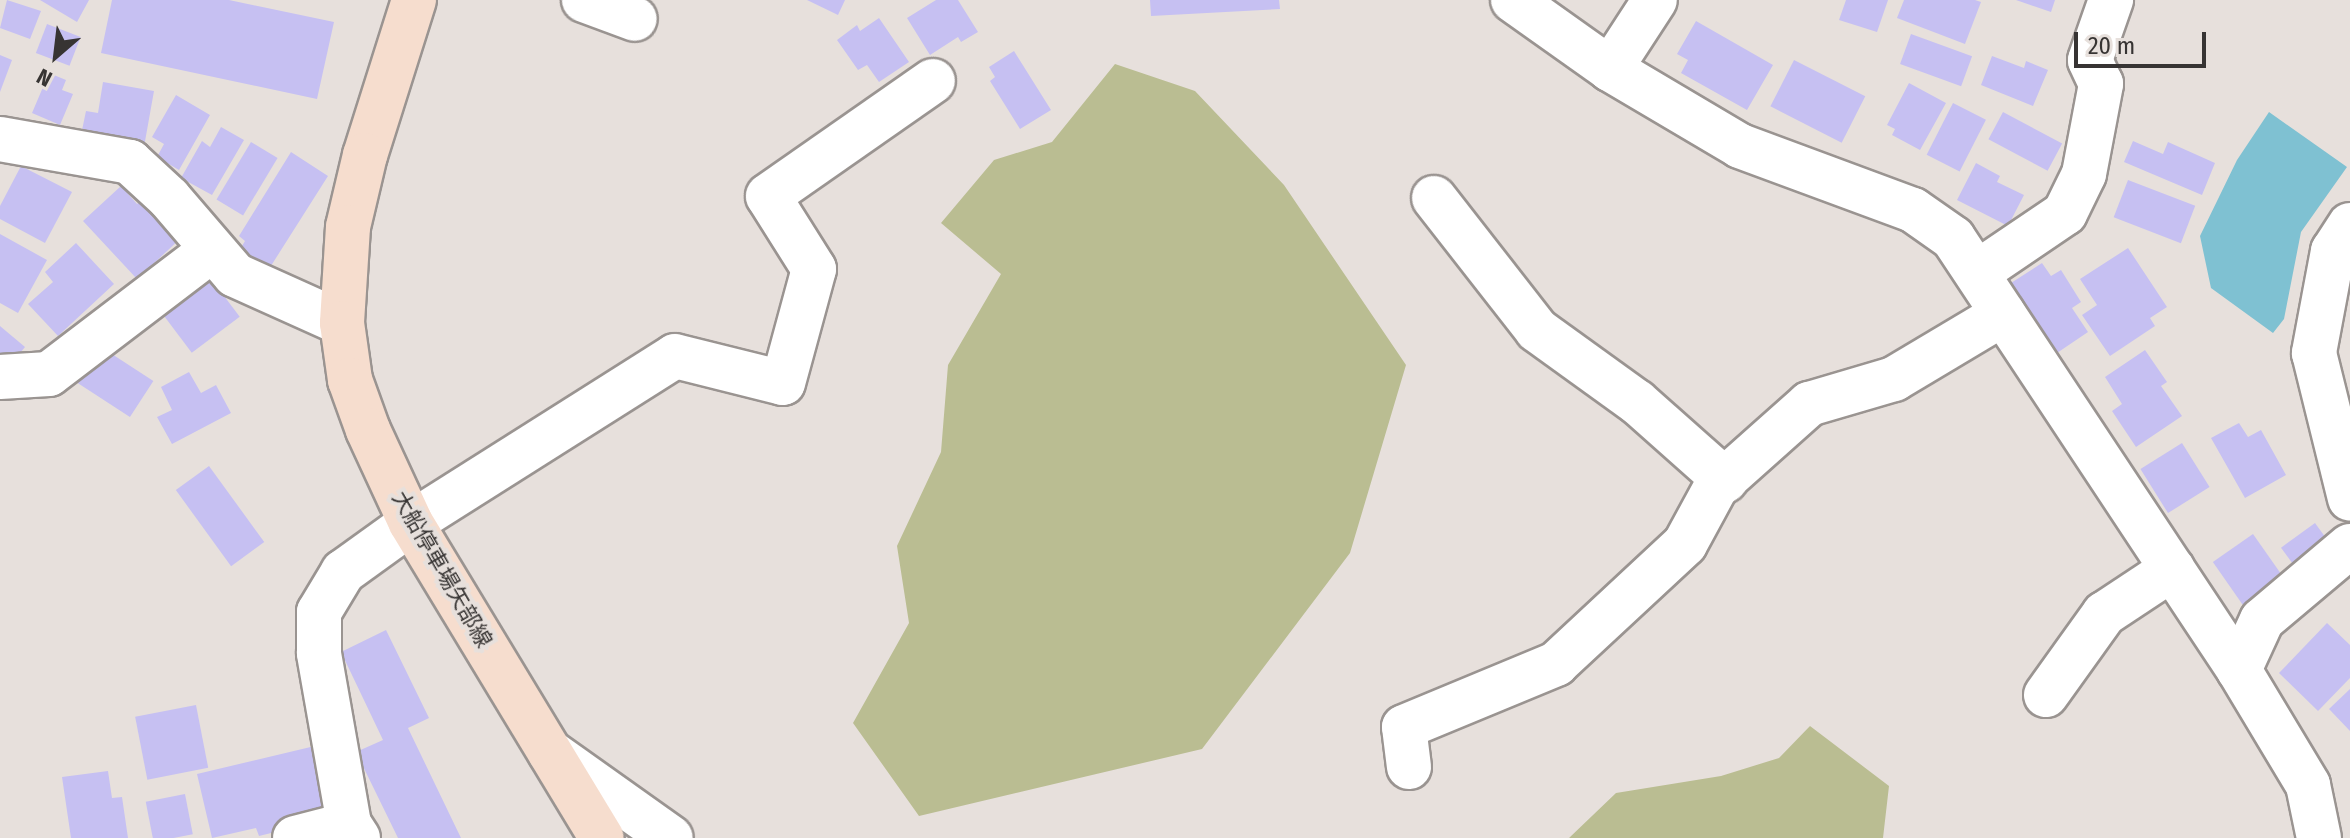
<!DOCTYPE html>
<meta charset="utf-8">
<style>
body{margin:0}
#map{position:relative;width:2350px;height:838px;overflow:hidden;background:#e7e0dc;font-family:"Fira Sans Condensed","Noto Sans JP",sans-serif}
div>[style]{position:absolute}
.green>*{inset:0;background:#babd92}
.water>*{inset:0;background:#7fc1d2}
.building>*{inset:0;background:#c6c0f2;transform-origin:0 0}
.roads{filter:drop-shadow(2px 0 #9a9491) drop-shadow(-2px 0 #9a9491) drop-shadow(0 2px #9a9491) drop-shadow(0 -2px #9a9491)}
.minor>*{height:44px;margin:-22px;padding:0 22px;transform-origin:22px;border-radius:22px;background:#fff}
.major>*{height:44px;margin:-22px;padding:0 22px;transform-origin:22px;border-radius:22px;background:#f6ddce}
span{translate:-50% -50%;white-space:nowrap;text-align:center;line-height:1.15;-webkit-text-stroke:8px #e7e0dc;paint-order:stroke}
.street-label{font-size:22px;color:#373433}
.north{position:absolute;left:16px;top:16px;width:80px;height:80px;-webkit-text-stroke:6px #e7e0dc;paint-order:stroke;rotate:208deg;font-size:22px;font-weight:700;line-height:32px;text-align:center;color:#373433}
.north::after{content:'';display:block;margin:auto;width:28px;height:36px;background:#373433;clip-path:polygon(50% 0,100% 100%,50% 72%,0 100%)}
.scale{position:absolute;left:2074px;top:32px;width:132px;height:36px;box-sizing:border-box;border:4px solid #373433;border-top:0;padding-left:10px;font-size:24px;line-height:28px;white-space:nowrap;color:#373433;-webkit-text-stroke:6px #e7e0dc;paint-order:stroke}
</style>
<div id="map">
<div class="green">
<div style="clip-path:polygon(1115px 64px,1195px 91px,1284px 185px,1406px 365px,1350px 553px,1202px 749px,919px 816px,853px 723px,909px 623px,897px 546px,941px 452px,948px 365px,1001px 274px,941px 223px,994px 160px,1052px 142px)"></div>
<div style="clip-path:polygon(1810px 726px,1889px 786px,1883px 838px,1569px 838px,1616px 793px,1721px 776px,1779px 758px)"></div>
</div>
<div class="water">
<div style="clip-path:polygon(2269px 112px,2347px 167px,2301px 232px,2284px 319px,2273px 333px,2211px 288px,2200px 236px,2237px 160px)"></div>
</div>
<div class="building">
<div style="clip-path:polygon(7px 0,41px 11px,30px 39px,0 28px)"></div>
<div style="clip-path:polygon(40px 0,89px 0,77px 22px)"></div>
<div style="clip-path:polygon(112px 0,229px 0,334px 22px,317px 99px,101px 53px)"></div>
<div style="clip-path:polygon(807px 0,845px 0,838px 15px)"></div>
<div style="clip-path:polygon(936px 0,958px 0,978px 32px,961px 42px,958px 37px,930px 55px,907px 18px)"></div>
<div style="clip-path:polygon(1150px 0,1279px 0,1280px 9px,1151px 16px)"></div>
<div style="clip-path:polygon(1846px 0,1888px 0,1877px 32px,1839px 20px)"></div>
<div style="clip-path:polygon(1904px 0,1975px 0,1981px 2px,1965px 44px,1897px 18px)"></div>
<div style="clip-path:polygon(2016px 0,2055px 0,2051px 12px)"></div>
<div style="clip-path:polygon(879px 18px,909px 62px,879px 82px,867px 65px,858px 70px,837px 40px,857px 25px,860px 31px)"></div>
<div style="clip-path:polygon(1696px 21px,1773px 65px,1747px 110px,1681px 73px,1688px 60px,1677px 54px)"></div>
<div style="left:47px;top:24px;width:36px;height:31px;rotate:21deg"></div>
<div style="left:1911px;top:34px;width:65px;height:32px;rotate:20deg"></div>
<div style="clip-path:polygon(1014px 51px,1051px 110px,1020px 129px,990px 81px,995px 77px,989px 67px)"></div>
<div style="clip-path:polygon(0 55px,12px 60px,0 92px)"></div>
<div style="clip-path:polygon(1992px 56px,2024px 68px,2026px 61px,2048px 70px,2033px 106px,1981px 85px)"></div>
<div style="left:1794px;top:60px;width:80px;height:52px;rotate:27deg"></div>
<div style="clip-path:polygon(49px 73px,66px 80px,62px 90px,73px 94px,60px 125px,32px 113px)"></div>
<div style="clip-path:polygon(103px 82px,154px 91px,144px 147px,81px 135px,86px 111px,98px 113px)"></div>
<div style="clip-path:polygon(1909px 83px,1946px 103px,1920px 150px,1892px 135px,1895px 129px,1887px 125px)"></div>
<div style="clip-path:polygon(176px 95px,210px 115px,179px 170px,157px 157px,164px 144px,152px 137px)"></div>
<div style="left:1953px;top:103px;width:37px;height:58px;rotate:27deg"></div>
<div style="left:2003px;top:112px;width:67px;height:31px;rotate:28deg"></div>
<div style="clip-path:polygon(221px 127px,244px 140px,212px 195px,181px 178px,202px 141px,210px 147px)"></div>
<div style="clip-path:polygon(2133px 141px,2163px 154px,2168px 142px,2215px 163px,2202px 195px,2124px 162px)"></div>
<div style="left:251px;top:142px;width:31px;height:67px;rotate:31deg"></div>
<div style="clip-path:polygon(291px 152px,328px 176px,269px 269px,239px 251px,245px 241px,239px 236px)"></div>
<div style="clip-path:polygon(1976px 163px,2000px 176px,1997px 182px,2024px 195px,2008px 226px,1957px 200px)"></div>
<div style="clip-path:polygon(21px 166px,72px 192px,45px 243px,0 219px,0 206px)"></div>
<div style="left:2128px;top:180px;width:72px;height:40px;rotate:21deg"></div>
<div style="clip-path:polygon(121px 186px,137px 204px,144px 198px,181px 238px,137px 279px,83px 221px)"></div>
<div style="clip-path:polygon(0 234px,47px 260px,18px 313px,0 303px)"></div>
<div style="clip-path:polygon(76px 243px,114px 284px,58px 336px,28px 304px,53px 282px,45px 272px)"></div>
<div style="clip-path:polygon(2128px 248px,2167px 307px,2150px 318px,2155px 326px,2110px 356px,2082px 315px,2097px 305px,2080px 279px)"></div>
<div style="clip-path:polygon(2042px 263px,2051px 276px,2061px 270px,2081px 302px,2072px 308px,2088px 332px,2057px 353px,2011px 283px)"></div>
<div style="left:209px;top:276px;width:51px;height:60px;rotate:53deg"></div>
<div style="clip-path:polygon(0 326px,25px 347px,11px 364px,0 355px)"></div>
<div style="left:98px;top:345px;width:66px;height:43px;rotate:33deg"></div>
<div style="clip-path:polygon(2145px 350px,2167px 382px,2161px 386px,2182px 416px,2136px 447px,2112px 411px,2122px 404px,2105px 377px)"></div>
<div style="clip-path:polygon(189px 372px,201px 393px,216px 385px,231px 413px,172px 444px,157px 417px,172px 410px,161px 387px)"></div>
<div style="clip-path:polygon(2239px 423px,2248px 437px,2261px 430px,2286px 475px,2245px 498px,2211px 438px)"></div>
<div style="left:2182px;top:443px;width:52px;height:49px;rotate:58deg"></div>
<div style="left:209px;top:466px;width:94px;height:41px;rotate:54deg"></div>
<div style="left:2315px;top:523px;width:27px;height:42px;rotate:54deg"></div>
<div style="left:2253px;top:534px;width:52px;height:49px;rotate:55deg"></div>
<div style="clip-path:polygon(2327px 623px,2350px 645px,2350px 678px,2318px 711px,2279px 673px)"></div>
<div style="clip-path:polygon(386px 630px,429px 718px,408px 728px,461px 838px,398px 838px,356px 752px,383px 740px,341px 652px)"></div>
<div style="clip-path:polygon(2350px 689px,2350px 731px,2329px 709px)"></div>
<div style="left:196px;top:705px;width:64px;height:62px;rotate:79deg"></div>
<div style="clip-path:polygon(319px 745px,336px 817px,259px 836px,256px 828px,212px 838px,197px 774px)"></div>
<div style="clip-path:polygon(108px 771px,112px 798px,122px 797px,128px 838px,71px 838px,62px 777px)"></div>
<div style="left:185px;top:794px;width:41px;height:40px;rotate:79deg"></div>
</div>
<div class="roads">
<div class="minor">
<div style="left:584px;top:0;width:54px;rotate:20.4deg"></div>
<div style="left:1513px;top:0;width:119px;rotate:35.4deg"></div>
<div style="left:1610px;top:69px;width:151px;rotate:30.6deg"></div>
<div style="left:1740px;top:146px;width:184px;rotate:20.3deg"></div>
<div style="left:1913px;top:210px;width:49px;rotate:35deg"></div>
<div style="left:1953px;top:238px;width:518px;rotate:56.49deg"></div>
<div style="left:2239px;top:670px;width:134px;rotate:59deg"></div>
<div style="left:2308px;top:785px;width:54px;rotate:78.3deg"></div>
<div style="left:1610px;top:69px;width:82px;rotate:-56.9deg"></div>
<div style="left:0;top:139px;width:132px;rotate:10deg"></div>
<div style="left:130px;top:162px;width:53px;rotate:42.7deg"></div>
<div style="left:169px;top:198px;width:101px;rotate:49.4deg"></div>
<div style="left:235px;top:275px;width:117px;rotate:24.2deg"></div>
<div style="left:1434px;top:198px;width:167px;rotate:52deg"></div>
<div style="left:1537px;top:330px;width:123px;rotate:35.8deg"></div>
<div style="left:1637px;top:402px;width:118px;rotate:41.6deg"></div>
<div style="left:2350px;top:225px;width:31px;rotate:123deg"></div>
<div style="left:2333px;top:251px;width:104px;rotate:100.6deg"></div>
<div style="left:2314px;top:353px;width:150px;rotate:76.1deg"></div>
<div style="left:1978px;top:272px;width:105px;rotate:-34.1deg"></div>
<div style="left:2065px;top:213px;width:43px;rotate:-64deg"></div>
<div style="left:2084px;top:174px;width:92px;rotate:-79.3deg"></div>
<div style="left:2101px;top:84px;width:26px;rotate:-115deg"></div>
<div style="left:2090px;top:60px;width:64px;rotate:-70.7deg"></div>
<div style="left:0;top:377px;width:49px;rotate:-3.5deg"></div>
<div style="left:49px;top:374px;width:205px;rotate:-37.3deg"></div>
<div style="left:2239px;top:670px;width:55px;rotate:-65.3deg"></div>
<div style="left:2262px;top:620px;width:115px;rotate:-40.1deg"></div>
<div style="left:2046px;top:695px;width:100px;rotate:-54.4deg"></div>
<div style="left:2104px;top:614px;width:82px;rotate:-33.5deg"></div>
<div style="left:550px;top:752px;width:148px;rotate:35.4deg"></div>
<div style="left:1409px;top:767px;width:40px;rotate:-97.1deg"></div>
<div style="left:1404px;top:727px;width:165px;rotate:-22.5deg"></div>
<div style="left:1556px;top:664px;width:176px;rotate:-42.9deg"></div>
<div style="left:1685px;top:544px;width:65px;rotate:-61.5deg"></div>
<div style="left:1716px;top:487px;width:125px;rotate:-41.7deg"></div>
<div style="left:1809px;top:404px;width:89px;rotate:-16.4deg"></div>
<div style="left:1894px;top:379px;width:127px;rotate:-30.8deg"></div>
<div style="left:295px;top:838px;width:56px;rotate:-14.5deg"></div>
<div style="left:358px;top:838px;width:17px;rotate:-123deg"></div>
<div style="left:349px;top:824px;width:174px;rotate:-100deg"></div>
<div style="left:319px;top:653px;width:41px;rotate:-90deg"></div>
<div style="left:319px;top:612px;width:47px;rotate:-59deg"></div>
<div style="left:343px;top:572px;width:84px;rotate:-35.8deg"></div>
<div style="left:411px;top:523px;width:312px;rotate:-32.3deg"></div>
<div style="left:675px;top:356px;width:111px;rotate:14deg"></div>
<div style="left:783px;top:383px;width:118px;rotate:-74.8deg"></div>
<div style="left:814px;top:269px;width:86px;rotate:-122.2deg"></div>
<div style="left:768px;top:196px;width:201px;rotate:-34.9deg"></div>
</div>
<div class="major">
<div style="left:414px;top:0;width:163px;rotate:107.5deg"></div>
<div style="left:365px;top:155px;width:74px;rotate:103.3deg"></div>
<div style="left:348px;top:227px;width:96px;rotate:93.6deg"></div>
<div style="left:342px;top:323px;width:58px;rotate:82deg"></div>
<div style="left:350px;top:380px;width:53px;rotate:70.2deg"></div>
<div style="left:368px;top:430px;width:102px;rotate:65.2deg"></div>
<div style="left:411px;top:523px;width:368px;rotate:58.8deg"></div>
</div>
</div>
<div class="street-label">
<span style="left:442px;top:569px;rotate:60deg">大船停車場矢部線</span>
</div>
<div class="north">N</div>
<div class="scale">20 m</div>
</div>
